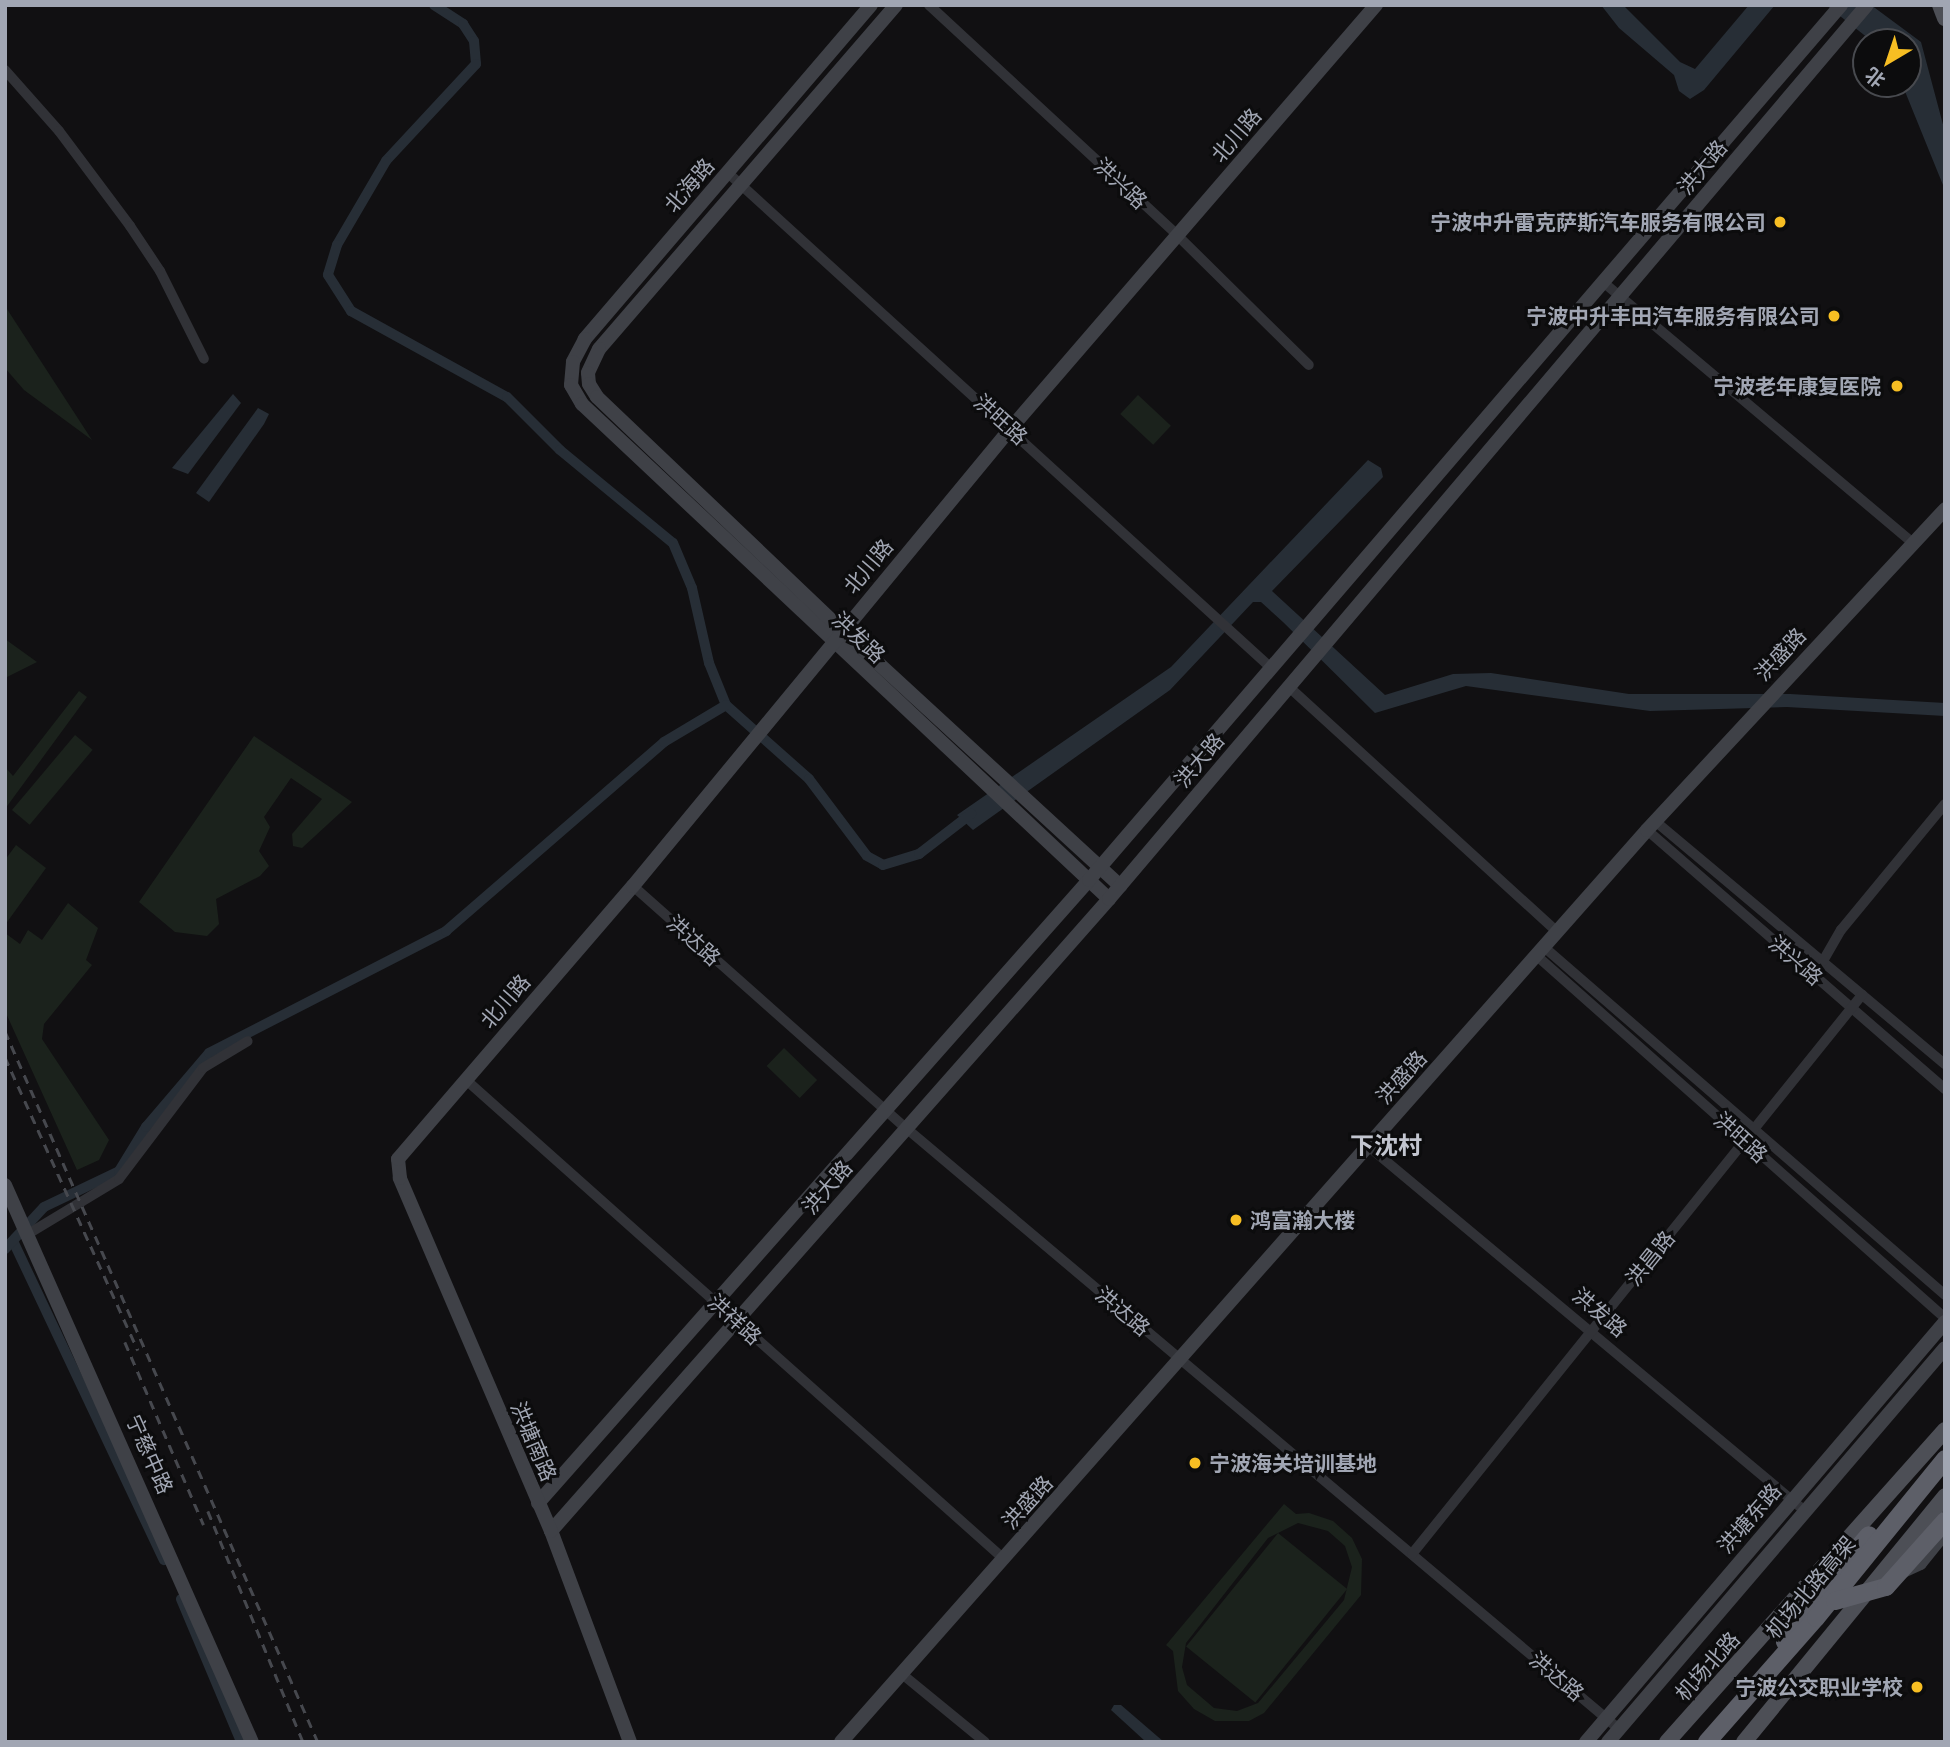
<!DOCTYPE html>
<meta charset="utf-8">
<style>
body{margin:0}
#map{position:relative;width:1950px;height:1747px;overflow:hidden;background:#111012;font-family:Mulish,"Noto Sans SC",sans-serif}
div>[style]{position:absolute}
.green>*{inset:0;background:#1b221c;transform-origin:0 0}
.water>*{inset:0;background:#272e36}
.canal>*{height:10px;margin:-5px;padding:0 5px;transform-origin:5px;border-radius:5px;background:#272e36}
.street>*{height:10px;margin:-5px;padding:0 5px;transform-origin:5px;border-radius:5px;background:#313237}
.secondary>*{height:14px;margin:-7px;padding:0 7px;transform-origin:7px;border-radius:7px;background:#3f4147}
.primary>*{height:16px;margin:-8px;padding:0 8px;transform-origin:8px;border-radius:8px;background:#4d4f56}
.highway>*{height:18px;margin:-9px;padding:0 9px;transform-origin:9px;border-radius:9px;background:#5d5f68}
.rail>*{height:2.5px;margin-top:-1.25px;transform-origin:0;background:repeating-linear-gradient(90deg,#46484e 0 9px,transparent 0 16px)}
.highway-bridge>*{height:18px;margin:-9px;padding:0 9px;transform-origin:9px;border-radius:9px;background:#5d5f68}
.dots>*{width:19px;height:19px;translate:-50% -50%;box-sizing:border-box;border:4px solid #0c0c0d;border-radius:50%}
span{translate:-50% -50%;white-space:nowrap;text-align:center;line-height:1.15;-webkit-text-stroke:6px #0c0c0d;paint-order:stroke}
.street-label{font-size:21px;color:#a1a6b3}
.poi-label{font-size:21px;color:#a1a6b3;font-weight:700}
.right{translate:-100% -50%;text-align:right}
.left{translate:0 -50%;text-align:left}
.quarter-label{font-size:24px;color:#c2c5cf;font-weight:700}
.frame{position:absolute;inset:0;border:7px solid #a1a6b3;pointer-events:none}
.north{position:absolute;left:1852px;top:28px;width:70px;height:70px;box-sizing:border-box;background:#0c0c0d;border:2px solid #484a4f;border-radius:50%;rotate:219deg;font-size:19px;font-weight:700;line-height:28px;text-align:center;color:#a1a6b3}
.north::after{content:'';display:block;margin:auto;width:24px;height:32px;background:#f7be23;clip-path:polygon(50% 0,100% 100%,50% 72%,0 100%)}
</style>
<div id="map">
<div class="green">
<div style="clip-path:polygon(5px 306px,92px 440px,24px 390px,5px 368px)"></div>
<div style="left:1138px;top:395px;width:45px;height:26px;rotate:43deg"></div>
<div style="clip-path:polygon(5px 639px,37px 662px,5px 678px)"></div>
<div style="clip-path:polygon(79px 691px,87px 697px,5px 809px,5px 767px,13px 776px)"></div>
<div style="left:75px;top:735px;width:23px;height:98px;rotate:40deg"></div>
<div style="clip-path:polygon(254px 736px,352px 802px,302px 848px,293px 846px,292px 834px,322px 799px,291px 778px,264px 817px,270px 827px,259px 851px,269px 866px,260px 876px,216px 899px,219px 924px,207px 936px,175px 932px,139px 902px)"></div>
<div style="clip-path:polygon(16px 845px,46px 868px,5px 925px,5px 860px)"></div>
<div style="clip-path:polygon(68px 903px,98px 928px,86px 960px,92px 965px,44px 1024px,42px 1039px,109px 1140px,99px 1160px,77px 1170px,5px 1011px,5px 933px,20px 944px,28px 930px,42px 940px)"></div>
<div style="left:784px;top:1048px;width:46px;height:25px;rotate:44deg"></div>
<div style="clip-path:polygon(evenodd,1284px 1504px,1296px 1514px,1309px 1513px,1333px 1521px,1352px 1538px,1362px 1559px,1361px 1595px,1264px 1713px,1249px 1721px,1215px 1721px,1194px 1709px,1178px 1691px,1173px 1651px,1166px 1645px,1284px 1504px,1298px 1523px,1328px 1531px,1345px 1546px,1352px 1567px,1344px 1600px,1258px 1703px,1237px 1711px,1214px 1708px,1187px 1685px,1182px 1667px,1186px 1643px,1268px 1538px,1298px 1523px)"></div>
<div style="left:1278px;top:1533px;width:89px;height:146px;rotate:39deg"></div>
</div>
<div class="water">
<div style="clip-path:polygon(1601px 5px,1623px 5px,1680px 62px,1695px 69px,1749px 5px,1775px 5px,1704px 90px,1690px 99px,1679px 91px,1674px 75px,1619px 28px)"></div>
<div style="clip-path:polygon(1826px 5px,1871px 5px,1921px 42px,1945px 132px,1945px 190px,1902px 84px,1908px 84px,1908px 42px,1873px 42px)"></div>
<div style="clip-path:polygon(233px 394px,241px 403px,188px 474px,172px 468px)"></div>
<div style="clip-path:polygon(258px 408px,269px 414px,264px 424px,209px 502px,196px 493px)"></div>
<div style="clip-path:polygon(1368px 460px,1381px 468px,1383px 477px,1272px 591px,1385px 695px,1453px 674px,1491px 673px,1629px 694px,1790px 694px,1945px 703px,1945px 716px,1787px 707px,1650px 711px,1466px 686px,1375px 713px,1283px 622px,1261px 602px,1253px 602px,1170px 690px,973px 830px,957px 815px,1171px 667px)"></div>
<div style="clip-path:polygon(1114px 1705px,1121px 1705px,1164px 1742px,1146px 1742px,1111px 1710px)"></div>
</div>
<div class="canal">
<div style="left:434px;top:5px;width:35px;rotate:33deg"></div>
<div style="left:463px;top:24px;width:20px;rotate:57deg"></div>
<div style="left:474px;top:41px;width:23px;rotate:85deg"></div>
<div style="left:476px;top:64px;width:132px;rotate:132.9deg"></div>
<div style="left:386px;top:161px;width:97px;rotate:120.3deg"></div>
<div style="left:337px;top:245px;width:31px;rotate:107deg"></div>
<div style="left:328px;top:275px;width:43px;rotate:57.4deg"></div>
<div style="left:351px;top:311px;width:178px;rotate:28.9deg"></div>
<div style="left:507px;top:397px;width:75px;rotate:45deg"></div>
<div style="left:560px;top:450px;width:146px;rotate:39.5deg"></div>
<div style="left:673px;top:543px;width:49px;rotate:67.1deg"></div>
<div style="left:692px;top:588px;width:77px;rotate:77.2deg"></div>
<div style="left:709px;top:663px;width:45px;rotate:68deg"></div>
<div style="left:726px;top:705px;width:111px;rotate:41.7deg"></div>
<div style="left:809px;top:779px;width:96px;rotate:53deg"></div>
<div style="left:867px;top:856px;width:18px;rotate:29deg"></div>
<div style="left:883px;top:865px;width:38px;rotate:-17deg"></div>
<div style="left:919px;top:854px;width:66px;rotate:-37.6deg"></div>
<div style="left:13px;top:1241px;width:353px;rotate:64.7deg"></div>
<div style="left:5px;top:1249px;width:57px;rotate:-47.1deg"></div>
<div style="left:44px;top:1207px;width:83px;rotate:-25.6deg"></div>
<div style="left:119px;top:1171px;width:52px;rotate:-58.5deg"></div>
<div style="left:146px;top:1127px;width:97px;rotate:-49.6deg"></div>
<div style="left:209px;top:1053px;width:267px;rotate:-27.2deg"></div>
<div style="left:446px;top:931px;width:289px;rotate:-40.9deg"></div>
<div style="left:664px;top:742px;width:72px;rotate:-30.8deg"></div>
<div style="left:181px;top:1599px;width:155px;rotate:67.2deg"></div>
</div>
<div class="street">
<div style="left:929px;top:5px;width:338px;rotate:42.8deg"></div>
<div style="left:1177px;top:235px;width:185px;rotate:44.6deg"></div>
<div style="left:5px;top:70px;width:81px;rotate:48.5deg"></div>
<div style="left:59px;top:131px;width:119px;rotate:53.2deg"></div>
<div style="left:130px;top:226px;width:54px;rotate:56.3deg"></div>
<div style="left:160px;top:271px;width:98px;rotate:63.4deg"></div>
<div style="left:728px;top:173px;width:735px;rotate:42.35deg"></div>
<div style="left:1603px;top:282px;width:405px;rotate:40.1deg"></div>
<div style="left:1289px;top:687px;width:363px;rotate:42.4deg"></div>
<div style="left:1655px;top:821px;width:378px;rotate:40deg"></div>
<div style="left:1647px;top:830px;width:395px;rotate:41deg"></div>
<div style="left:633px;top:886px;width:365px;rotate:41.6deg"></div>
<div style="left:906px;top:1128px;width:933px;rotate:40.13deg"></div>
<div style="left:1544px;top:947px;width:531px;rotate:40.95deg"></div>
<div style="left:1537px;top:956px;width:545px;rotate:41.58deg"></div>
<div style="left:1823px;top:961px;width:36px;rotate:-60deg"></div>
<div style="left:1841px;top:930px;width:163px;rotate:-50.5deg"></div>
<div style="left:465px;top:1079px;width:722px;rotate:41.69deg"></div>
<div style="left:1368px;top:1146px;width:569px;rotate:39.87deg"></div>
<div style="left:28px;top:1234px;width:106px;rotate:-31.1deg"></div>
<div style="left:119px;top:1179px;width:139px;rotate:-52.9deg"></div>
<div style="left:203px;top:1068px;width:52px;rotate:-31deg"></div>
<div style="left:1412px;top:1554px;width:718px;rotate:-51.17deg"></div>
<div style="left:902px;top:1674px;width:107px;rotate:39.3deg"></div>
</div>
<div class="secondary">
<div style="left:871px;top:5px;width:440px;rotate:130.6deg"></div>
<div style="left:585px;top:339px;width:26px;rotate:118deg"></div>
<div style="left:573px;top:362px;width:23px;rotate:95deg"></div>
<div style="left:571px;top:385px;width:22px;rotate:60deg"></div>
<div style="left:582px;top:404px;width:723px;rotate:43.21deg"></div>
<div style="left:896px;top:5px;width:454px;rotate:130.8deg"></div>
<div style="left:599px;top:349px;width:26px;rotate:115deg"></div>
<div style="left:588px;top:373px;width:11px;rotate:85deg"></div>
<div style="left:589px;top:384px;width:15px;rotate:58deg"></div>
<div style="left:597px;top:397px;width:338px;rotate:43.6deg"></div>
<div style="left:842px;top:630px;width:378px;rotate:42.6deg"></div>
<div style="left:5px;top:1185px;width:609px;rotate:66.09deg"></div>
<div style="left:538px;top:1503px;width:832px;rotate:-48.51deg"></div>
<div style="left:1089px;top:880px;width:1154px;rotate:-49.32deg"></div>
<div style="left:551px;top:1531px;width:843px;rotate:-48.56deg"></div>
<div style="left:1109px;top:899px;width:1172px;rotate:-49.71deg"></div>
<div style="left:1901px;top:1572px;width:21px;rotate:-25deg"></div>
<div style="left:1920px;top:1563px;width:32px;rotate:-51deg"></div>
<div style="left:630px;top:1742px;width:225px;rotate:-110.5deg"></div>
<div style="left:551px;top:1531px;width:384px;rotate:-113.2deg"></div>
<div style="left:400px;top:1178px;width:19px;rotate:-96deg"></div>
<div style="left:398px;top:1159px;width:360px;rotate:-49.3deg"></div>
<div style="left:633px;top:886px;width:594px;rotate:-50.47deg"></div>
<div style="left:1011px;top:428px;width:559px;rotate:-49.21deg"></div>
<div style="left:841px;top:1742px;width:1217px;rotate:-48.53deg"></div>
<div style="left:1647px;top:830px;width:438px;rotate:-47.1deg"></div>
<div style="left:1586px;top:1742px;width:553px;rotate:-49.48deg"></div>
<div style="left:1608px;top:1742px;width:518px;rotate:-49.46deg"></div>
</div>
<div class="primary">
<div style="left:1940px;top:5px;width:14px;rotate:69deg"></div>
<div style="left:1667px;top:1742px;width:418px;rotate:-48.3deg"></div>
<div style="left:1744px;top:1742px;width:318px;rotate:-50.7deg"></div>
</div>
<div class="highway">
<div style="left:1785px;top:1642px;width:32px;rotate:-60deg"></div>
<div style="left:1801px;top:1614px;width:104px;rotate:-49.3deg"></div>
<div style="left:1707px;top:1742px;width:165px;rotate:-48.7deg"></div>
<div style="left:1816px;top:1618px;width:205px;rotate:-50.9deg"></div>
</div>
<div class="rail">
<div style="left:5px;top:1031px;width:777px;rotate:66.24deg"></div>
<div style="left:5px;top:1057px;width:322px;rotate:65.6deg"></div>
<div style="left:125px;top:1342px;width:199px;rotate:66.7deg"></div>
<div style="left:208px;top:1511px;width:250px;rotate:67.6deg"></div>
</div>
<div class="highway-bridge">
<div style="left:1835px;top:1601px;width:53px;rotate:-15.4deg"></div>
<div style="left:1886px;top:1587px;width:89px;rotate:-48.2deg"></div>
</div>
<div class="dots">
<div style="left:1780px;top:222px;background:#f7be23"></div>
<div style="left:1834px;top:316px;background:#f7be23"></div>
<div style="left:1897px;top:386px;background:#f7be23"></div>
<div style="left:1236px;top:1220px;background:#f7be23"></div>
<div style="left:1195px;top:1463px;background:#f7be23"></div>
<div style="left:1917px;top:1687px;background:#f7be23"></div>
</div>
<div class="street-label">
<span style="left:1236px;top:135px;rotate:-49deg">北川路</span>
<span style="left:1702px;top:167px;rotate:-50deg">洪大路</span>
<span style="left:1121px;top:183px;rotate:43deg">洪兴路</span>
<span style="left:689px;top:185px;rotate:-49deg">北海路</span>
<span style="left:1001px;top:419px;rotate:42deg">洪旺路</span>
<span style="left:868px;top:566px;rotate:-50deg">北川路</span>
<span style="left:859px;top:637px;rotate:43deg">洪发路</span>
<span style="left:1780px;top:654px;rotate:-47deg">洪盛路</span>
<span style="left:1199px;top:760px;rotate:-50deg">洪大路</span>
<span style="left:694px;top:940px;rotate:42deg">洪达路</span>
<span style="left:1796px;top:960px;rotate:41deg">洪兴路</span>
<span style="left:505px;top:1001px;rotate:-49deg">北川路</span>
<span style="left:1401px;top:1077px;rotate:-48deg">洪盛路</span>
<span style="left:1741px;top:1137px;rotate:42deg">洪旺路</span>
<span style="left:827px;top:1187px;rotate:-49deg">洪大路</span>
<span style="left:1650px;top:1258px;rotate:-51deg">洪昌路</span>
<span style="left:1123px;top:1311px;rotate:40deg">洪达路</span>
<span style="left:1600px;top:1312px;rotate:40deg">洪发路</span>
<span style="left:735px;top:1319px;rotate:42deg">洪祥路</span>
<span style="left:534px;top:1441px;rotate:67deg">洪塘南路</span>
<span style="left:150px;top:1454px;rotate:66deg">宁慈中路</span>
<span style="left:1027px;top:1502px;rotate:-48deg">洪盛路</span>
<span style="left:1749px;top:1518px;rotate:-49deg">洪塘东路</span>
<span style="left:1810px;top:1587px;rotate:-50deg">机场北路高架</span>
<span style="left:1707px;top:1666px;rotate:-48deg">机场北路</span>
<span style="left:1557px;top:1676px;rotate:40deg">洪达路</span>
</div>
<div class="poi-label">
<span class="right" style="left:1766px;top:222px">宁波中升雷克萨斯汽车服务有限公司</span>
<span class="right" style="left:1820px;top:316px">宁波中升丰田汽车服务有限公司</span>
<span class="right" style="left:1881px;top:386px">宁波老年康复医院</span>
<span class="left" style="left:1250px;top:1220px">鸿富瀚大楼</span>
<span class="left" style="left:1209px;top:1463px">宁波海关培训基地</span>
<span class="right" style="left:1903px;top:1687px">宁波公交职业学校</span>
</div>
<div class="quarter-label">
<span style="left:1386px;top:1146px">下沈村</span>
</div>
<div class="frame"></div>
<div class="north">北</div>
</div>
